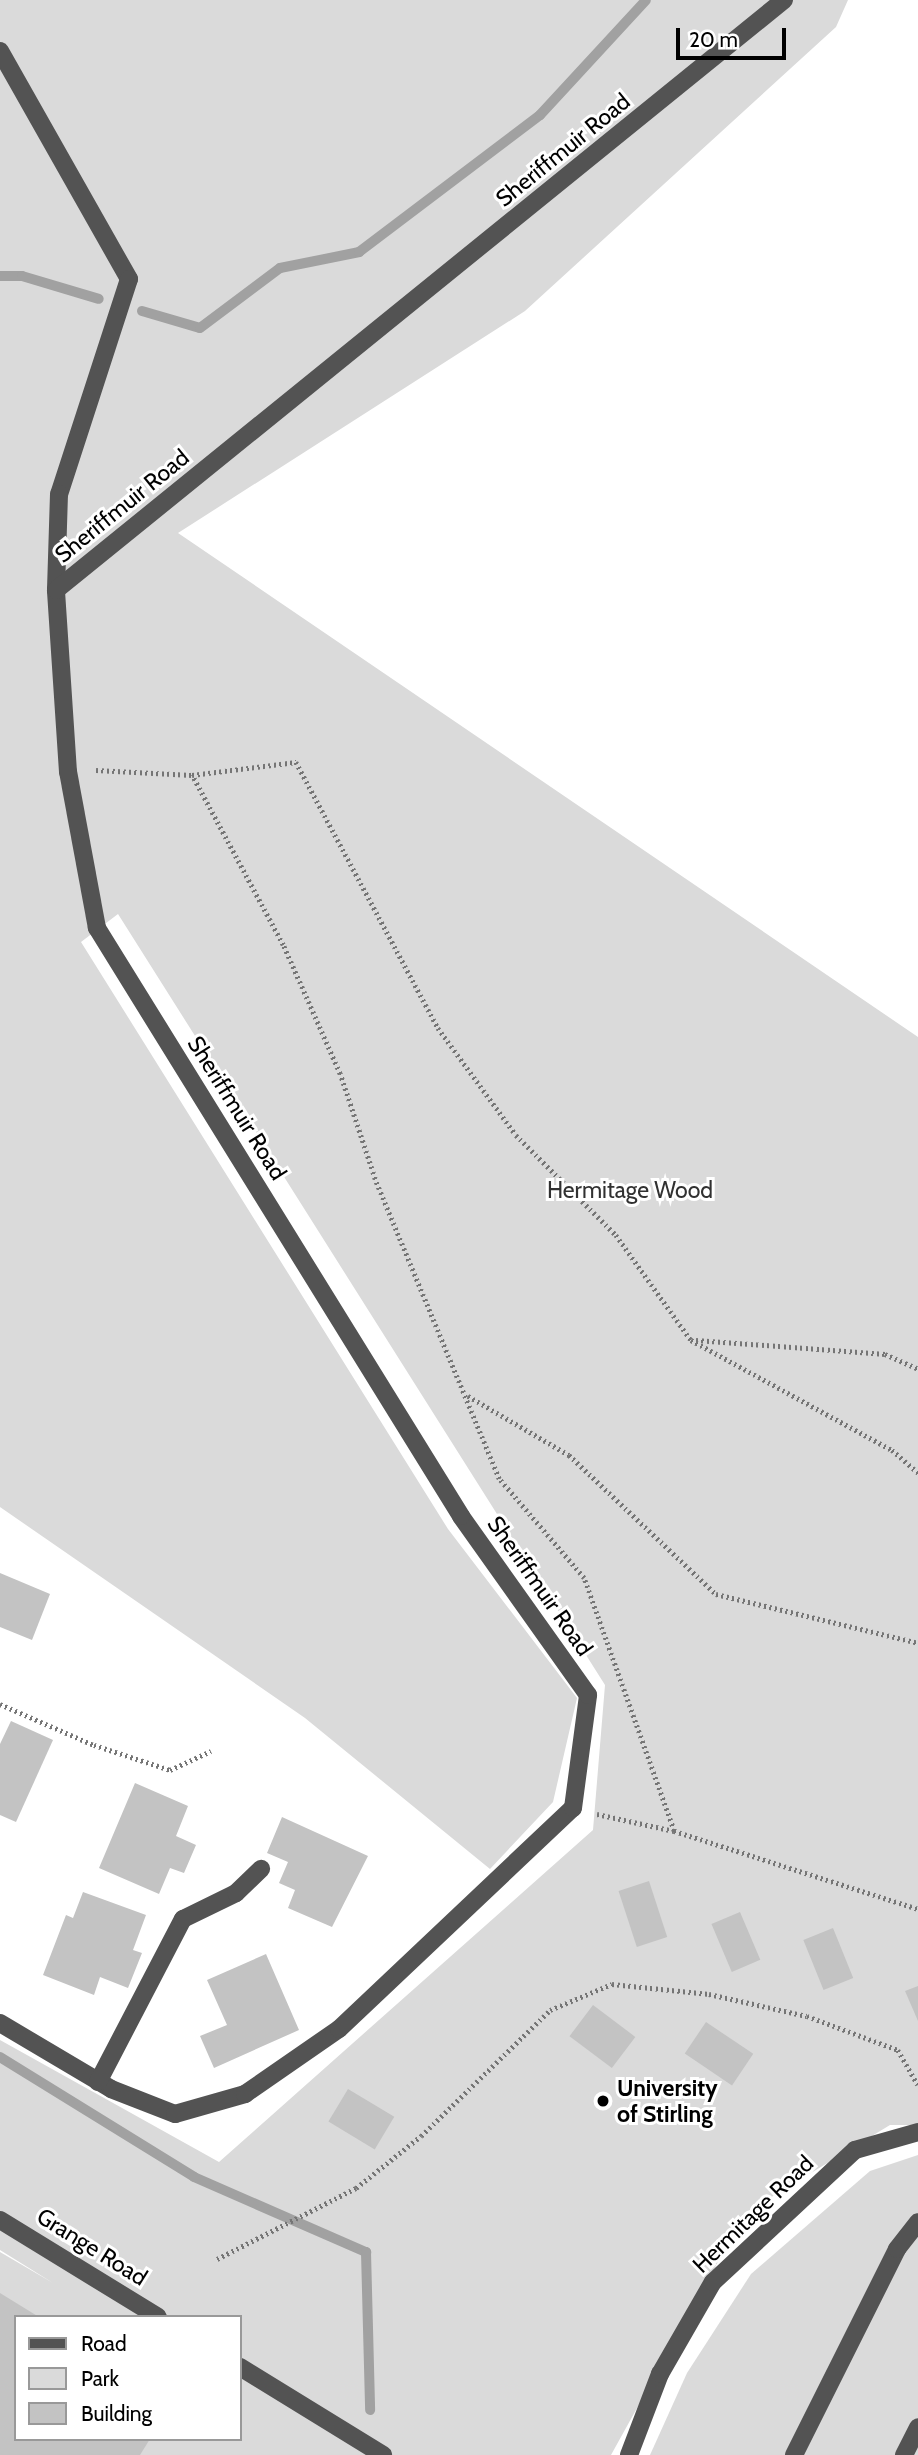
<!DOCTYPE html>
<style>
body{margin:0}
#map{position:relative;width:918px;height:2455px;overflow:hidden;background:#fff;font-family:Cabin,sans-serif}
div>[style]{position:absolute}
.green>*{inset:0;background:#dadada}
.stream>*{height:10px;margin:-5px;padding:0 5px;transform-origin:5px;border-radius:5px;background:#a1a1a1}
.building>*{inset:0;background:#c3c3c3;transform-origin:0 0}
.path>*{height:4.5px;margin-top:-2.25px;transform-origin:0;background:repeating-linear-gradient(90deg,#757575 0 2px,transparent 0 5.5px)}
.minor>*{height:18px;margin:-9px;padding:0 9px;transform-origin:9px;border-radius:9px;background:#535353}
.dots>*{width:19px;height:19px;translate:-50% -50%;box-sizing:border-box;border:4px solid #fff;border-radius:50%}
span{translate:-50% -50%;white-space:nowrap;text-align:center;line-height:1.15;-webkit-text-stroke:6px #fff;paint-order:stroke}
.street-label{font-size:23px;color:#000}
.park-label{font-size:23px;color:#313131}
.poi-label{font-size:23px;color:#000;font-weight:700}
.left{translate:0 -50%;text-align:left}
.legend{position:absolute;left:14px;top:2315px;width:228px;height:126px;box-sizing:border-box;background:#fff;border:2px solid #999;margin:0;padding:9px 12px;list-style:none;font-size:21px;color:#000}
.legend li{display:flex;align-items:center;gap:14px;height:35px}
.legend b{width:35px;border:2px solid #999}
.scale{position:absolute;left:676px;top:28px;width:110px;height:32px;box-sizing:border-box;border:4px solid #000;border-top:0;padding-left:9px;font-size:21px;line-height:24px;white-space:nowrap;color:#000;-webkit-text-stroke:5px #fff;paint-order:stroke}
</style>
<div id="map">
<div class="green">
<div style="clip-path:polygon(evenodd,0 0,848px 0,836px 27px,525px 311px,178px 533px,918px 1037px,918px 2125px,890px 2125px,745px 2213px,611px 2455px,0 2455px,0 2252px,53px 2283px,0 2250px,0 2040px,219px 2162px,593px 1830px,605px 1685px,118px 914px,81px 942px,448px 1529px,577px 1698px,553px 1802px,490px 1869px,305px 1718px,0 1507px,0 0,16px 2317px,240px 2317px,240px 2439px,16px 2439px,16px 2317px)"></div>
<div style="clip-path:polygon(918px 2155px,918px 2455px,650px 2455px,687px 2373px,751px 2274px,870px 2171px)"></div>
</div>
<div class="stream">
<div style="left:0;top:276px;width:22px"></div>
<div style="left:22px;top:276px;width:80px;rotate:16.6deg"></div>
<div style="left:142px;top:311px;width:60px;rotate:16.3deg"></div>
<div style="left:200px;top:328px;width:100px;rotate:-36.9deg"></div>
<div style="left:280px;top:268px;width:81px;rotate:-11.4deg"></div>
<div style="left:359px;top:252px;width:227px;rotate:-37.1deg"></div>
<div style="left:540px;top:115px;width:156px;rotate:-47.3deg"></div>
<div style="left:0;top:2057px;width:228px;rotate:31.7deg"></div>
<div style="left:194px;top:2177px;width:188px;rotate:23.6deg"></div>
<div style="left:366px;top:2252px;width:158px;rotate:88.5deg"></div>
</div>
<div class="building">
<div style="clip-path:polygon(0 1573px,50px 1594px,32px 1640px,0 1627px)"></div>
<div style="clip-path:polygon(11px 1721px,53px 1740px,16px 1822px,0 1815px,0 1744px)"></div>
<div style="clip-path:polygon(135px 1783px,188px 1806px,176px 1836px,196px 1845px,184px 1873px,170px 1868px,159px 1894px,99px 1868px)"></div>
<div style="clip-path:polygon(282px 1817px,368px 1856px,332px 1927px,288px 1908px,295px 1890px,279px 1883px,288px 1862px,267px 1853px)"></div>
<div style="left:649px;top:1881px;width:59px;height:32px;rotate:72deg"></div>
<div style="clip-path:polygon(83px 1892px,146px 1915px,133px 1950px,142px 1953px,128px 1988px,100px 1977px,94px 1995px,43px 1975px,66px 1915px,73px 1918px)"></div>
<div style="left:740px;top:1912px;width:52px;height:31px;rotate:67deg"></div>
<div style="left:833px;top:1928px;width:54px;height:32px;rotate:68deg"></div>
<div style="clip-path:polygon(266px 1954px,299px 2030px,214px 2068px,200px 2036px,227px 2025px,207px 1980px)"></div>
<div style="clip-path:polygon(918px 1986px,918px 2021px,905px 1991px)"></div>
<div style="left:593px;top:2005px;width:53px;height:39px;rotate:37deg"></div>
<div style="left:706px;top:2022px;width:57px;height:38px;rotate:34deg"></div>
<div style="left:348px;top:2089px;width:54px;height:38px;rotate:31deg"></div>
<div style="clip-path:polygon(0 2293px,39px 2317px,16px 2317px,16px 2439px,150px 2439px,140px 2455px,0 2455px)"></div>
</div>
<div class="path">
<div style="left:96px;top:770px;width:96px;rotate:3deg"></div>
<div style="left:696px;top:1340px;width:190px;rotate:4.2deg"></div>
<div style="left:885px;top:1354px;width:36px;rotate:24deg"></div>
<div style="left:468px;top:1396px;width:117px;rotate:30.3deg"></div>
<div style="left:569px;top:1455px;width:202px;rotate:43.4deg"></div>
<div style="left:716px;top:1594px;width:208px;rotate:13.6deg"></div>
<div style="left:0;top:1704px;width:103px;rotate:23.6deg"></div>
<div style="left:94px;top:1745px;width:80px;rotate:18.2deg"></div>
<div style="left:170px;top:1770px;width:45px;rotate:-24.9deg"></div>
<div style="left:597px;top:1814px;width:79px;rotate:12.4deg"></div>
<div style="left:674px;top:1831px;width:256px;rotate:17.7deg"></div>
<div style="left:674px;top:1831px;width:269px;rotate:-109.6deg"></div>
<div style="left:584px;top:1578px;width:130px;rotate:-130.6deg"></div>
<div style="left:499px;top:1479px;width:325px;rotate:-112.5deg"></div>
<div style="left:375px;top:1179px;width:111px;rotate:-108.4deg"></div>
<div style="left:340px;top:1074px;width:141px;rotate:-113.8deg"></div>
<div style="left:283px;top:945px;width:193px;rotate:-118.2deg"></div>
<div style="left:192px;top:775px;width:105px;rotate:-7.1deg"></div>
<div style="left:296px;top:762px;width:302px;rotate:61.9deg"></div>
<div style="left:438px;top:1028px;width:132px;rotate:53.9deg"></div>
<div style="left:516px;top:1135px;width:141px;rotate:45deg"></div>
<div style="left:616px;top:1235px;width:129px;rotate:54.5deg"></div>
<div style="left:691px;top:1340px;width:229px;rotate:28.7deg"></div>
<div style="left:892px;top:1450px;width:35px;rotate:41deg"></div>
<div style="left:217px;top:2259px;width:156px;rotate:-27.1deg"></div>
<div style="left:356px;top:2188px;width:83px;rotate:-38.7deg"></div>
<div style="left:421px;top:2136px;width:180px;rotate:-44.3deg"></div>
<div style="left:550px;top:2010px;width:67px;rotate:-22.8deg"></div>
<div style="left:612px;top:1984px;width:98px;rotate:5.9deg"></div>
<div style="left:709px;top:1994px;width:100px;rotate:12.7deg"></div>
<div style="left:807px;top:2016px;width:97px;rotate:20.5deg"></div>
<div style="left:898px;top:2050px;width:40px;rotate:60.3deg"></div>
</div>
<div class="minor">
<div style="left:0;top:51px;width:262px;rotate:60.5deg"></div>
<div style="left:129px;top:279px;width:226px;rotate:108deg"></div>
<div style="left:59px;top:494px;width:96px;rotate:91.8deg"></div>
<div style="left:0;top:2023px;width:129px;rotate:30.7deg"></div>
<div style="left:111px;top:2089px;width:69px;rotate:21.3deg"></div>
<div style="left:175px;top:2114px;width:73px;rotate:-15.9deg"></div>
<div style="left:245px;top:2094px;width:114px;rotate:-34.7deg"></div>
<div style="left:339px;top:2029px;width:322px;rotate:-43.4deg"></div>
<div style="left:573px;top:1808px;width:114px;rotate:-82.4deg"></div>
<div style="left:588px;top:1695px;width:219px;rotate:-125.4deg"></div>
<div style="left:461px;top:1516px;width:692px;rotate:-121.76deg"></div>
<div style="left:97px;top:928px;width:159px;rotate:-100.5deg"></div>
<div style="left:68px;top:772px;width:182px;rotate:-93.8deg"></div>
<div style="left:56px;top:590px;width:937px;rotate:-39.02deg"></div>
<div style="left:98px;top:2082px;width:184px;rotate:-62.5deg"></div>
<div style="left:183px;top:1919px;width:59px;rotate:-26.1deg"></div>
<div style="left:236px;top:1893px;width:35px;rotate:-44deg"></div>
<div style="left:0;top:2220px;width:185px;rotate:31.5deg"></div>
<div style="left:240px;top:2367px;width:168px;rotate:31.6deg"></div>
<div style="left:629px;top:2455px;width:87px;rotate:-69.1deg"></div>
<div style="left:660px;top:2374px;width:106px;rotate:-60.1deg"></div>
<div style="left:713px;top:2282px;width:194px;rotate:-42.9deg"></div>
<div style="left:855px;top:2150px;width:66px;rotate:-15.9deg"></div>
<div style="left:794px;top:2455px;width:230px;rotate:-63.4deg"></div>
<div style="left:897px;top:2249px;width:34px;rotate:-52deg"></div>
<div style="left:904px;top:2455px;width:31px;rotate:-63deg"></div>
</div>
<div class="dots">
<div style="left:603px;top:2101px;background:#000"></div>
</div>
<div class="street-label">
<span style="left:563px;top:150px;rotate:-39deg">Sheriffmuir Road</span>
<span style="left:122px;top:506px;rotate:-39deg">Sheriffmuir Road</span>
<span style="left:237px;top:1108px;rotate:58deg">Sheriffmuir Road</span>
<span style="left:540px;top:1586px;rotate:55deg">Sheriffmuir Road</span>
<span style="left:753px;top:2214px;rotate:-44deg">Hermitage Road</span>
<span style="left:92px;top:2247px;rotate:32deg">Grange Road</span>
</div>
<div class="park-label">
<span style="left:630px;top:1190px">Hermitage Wood</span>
</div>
<div class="poi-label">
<span class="left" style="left:617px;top:2101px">University<br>of Stirling</span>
</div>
<ul class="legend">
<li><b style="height:9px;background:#535353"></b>Road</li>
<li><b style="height:19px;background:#dadada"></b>Park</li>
<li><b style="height:19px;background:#c3c3c3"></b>Building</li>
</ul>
<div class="scale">20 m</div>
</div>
